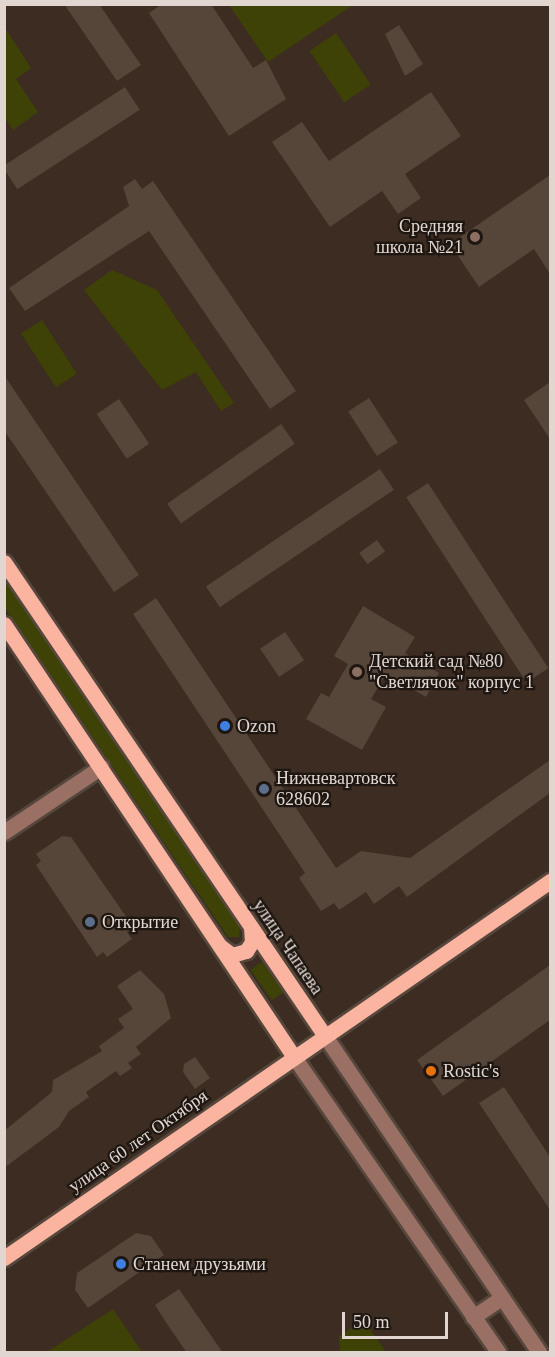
<!DOCTYPE html>
<meta charset="utf-8">
<style>
body{margin:0}
#map{position:relative;width:555px;height:1357px;overflow:hidden;background:#3c2c21;font-family:Georgia,serif}
div>[style]{position:absolute}
.green>*{inset:0;background:#3f4206;transform-origin:0 0}
.building>*{inset:0;background:#564539;transform-origin:0 0}
.roads{filter:drop-shadow(2px 0 #56473d) drop-shadow(-2px 0 #56473d) drop-shadow(0 2px #56473d) drop-shadow(0 -2px #56473d)}
.minor>*{height:15px;margin:-7.5px;padding:0 7.5px;transform-origin:7.5px;border-radius:7.5px;background:#9b7064}
.major>*{height:15px;margin:-7.5px;padding:0 7.5px;transform-origin:7.5px;border-radius:7.5px;background:#fab4a0}
.dots>*{width:16px;height:16px;translate:-50% -50%;box-sizing:border-box;border:3px solid #1e1711;border-radius:50%}
span{translate:-50% -50%;white-space:nowrap;text-align:center;line-height:1.15;-webkit-text-stroke:4.5px #1e1711;paint-order:stroke}
.poi-label{font-size:18px;color:#e1d7d0}
.right{translate:-100% -50%;text-align:right}
.left{translate:0 -50%;text-align:left}
.street-label{font-size:18px;color:#e1d7d0}
.frame{position:absolute;inset:0;border:6px solid #e1d7d0;pointer-events:none}
.scale{position:absolute;left:342px;top:1312px;width:106px;height:27px;box-sizing:border-box;border:3px solid #e1d7d0;border-top:0;padding-left:8px;font-size:18px;line-height:21px;white-space:nowrap;color:#e1d7d0;-webkit-text-stroke:4px #1e1711;paint-order:stroke}
</style>
<div id="map">
<div class="green">
<div style="clip-path:polygon(229px 5px,353px 5px,268px 62px)"></div>
<div style="clip-path:polygon(4px 26px,31px 68px,16px 79px,38px 112px,13px 130px,5px 118px)"></div>
<div style="left:336px;top:33px;width:62px;height:32px;rotate:56deg"></div>
<div style="clip-path:polygon(112px 270px,157px 290px,234px 403px,221px 411px,196px 372px,162px 390px,84px 290px)"></div>
<div style="left:42px;top:320px;width:64px;height:25px;rotate:57deg"></div>
<div style="clip-path:polygon(5px 580px,240px 927px,239px 937px,228px 937px,5px 608px)"></div>
<div style="left:262px;top:962px;width:37px;height:14px;rotate:55deg"></div>
<div style="clip-path:polygon(113px 1309px,142px 1352px,47px 1352px)"></div>
<div style="clip-path:polygon(364px 1320px,386px 1352px,340px 1352px,339px 1336px)"></div>
</div>
<div class="building">
<div style="clip-path:polygon(64px 4px,99px 4px,141px 65px,117px 81px)"></div>
<div style="clip-path:polygon(162px 4px,211px 4px,253px 68px,266px 60px,286px 99px,229px 136px,149px 13px)"></div>
<div style="clip-path:polygon(399px 25px,423px 64px,405px 76px,385px 34px)"></div>
<div style="left:125px;top:87px;width:27px;height:146px;rotate:57deg"></div>
<div style="clip-path:polygon(431px 92px,461px 136px,405px 174px,421px 198px,398px 214px,382px 191px,330px 227px,272px 142px,302px 122px,329px 161px)"></div>
<div style="clip-path:polygon(550px 175px,550px 274px,534px 249px,479px 287px,450px 244px)"></div>
<div style="clip-path:polygon(135px 179px,142px 189px,153px 181px,296px 391px,270px 409px,149px 231px,25px 311px,9px 288px,129px 206px,123px 187px)"></div>
<div style="clip-path:polygon(4px 375px,139px 575px,114px 592px,4px 430px)"></div>
<div style="clip-path:polygon(550px 382px,550px 439px,524px 400px)"></div>
<div style="left:369px;top:398px;width:53px;height:25px;rotate:57deg"></div>
<div style="left:119px;top:399px;width:54px;height:27px;rotate:56deg"></div>
<div style="left:281px;top:424px;width:24px;height:139px;rotate:55deg"></div>
<div style="left:380px;top:469px;width:25px;height:210px;rotate:56deg"></div>
<div style="left:428px;top:483px;width:221px;height:26px;rotate:57deg"></div>
<div style="left:377px;top:540px;width:14px;height:22px;rotate:54deg"></div>
<div style="clip-path:polygon(156px 598px,336px 868px,361px 851px,410px 858px,550px 760px,550px 793px,407px 897px,399px 886px,374px 904px,366px 892px,339px 910px,334px 903px,321px 911px,299px 878px,305px 873px,133px 614px)"></div>
<div style="clip-path:polygon(363px 606px,415px 637px,405px 653px,439px 673px,426px 697px,386px 674px,371px 699px,386px 707px,362px 750px,306px 719px,321px 693px,329px 697px,348px 664px,334px 656px)"></div>
<div style="left:285px;top:632px;width:34px;height:30px;rotate:56deg"></div>
<div style="clip-path:polygon(62px 836px,71px 837px,134px 928px,127px 932px,132px 939px,107px 957px,103px 952px,97px 957px,36px 865px,41px 861px,36px 854px)"></div>
<div style="clip-path:polygon(550px 965px,550px 1020px,443px 1096px,417px 1060px)"></div>
<div style="clip-path:polygon(140px 970px,164px 994px,171px 1018px,136px 1047px,141px 1054px,128px 1063px,132px 1068px,120px 1076px,116px 1071px,86px 1092px,89px 1097px,69px 1111px,59px 1127px,4px 1168px,4px 1131px,52px 1092px,53px 1080px,102px 1051px,99px 1046px,124px 1028px,118px 1019px,133px 1009px,117px 986px)"></div>
<div style="clip-path:polygon(195px 1057px,210px 1078px,195px 1089px,183px 1072px,184px 1064px)"></div>
<div style="clip-path:polygon(504px 1087px,550px 1157px,550px 1210px,479px 1103px)"></div>
<div style="clip-path:polygon(136px 1233px,151px 1236px,164px 1255px,88px 1308px,75px 1290px,77px 1273px)"></div>
<div style="clip-path:polygon(179px 1289px,223px 1353px,187px 1353px,169px 1327px,155px 1305px)"></div>
</div>
<div class="roads">
<div class="minor">
<div style="left:4px;top:832px;width:117px;rotate:-33.8deg"></div>
<div style="left:325px;top:1036px;width:382px;rotate:55.9deg"></div>
<div style="left:294px;top:1057px;width:359px;rotate:55.3deg"></div>
<div style="left:473px;top:1317px;width:34px;rotate:-34deg"></div>
</div>
<div class="major">
<div style="left:4px;top:562px;width:572px;rotate:55.89deg"></div>
<div style="left:4px;top:624px;width:521px;rotate:56.19deg"></div>
<div style="left:220px;top:946px;width:15px;rotate:37deg"></div>
<div style="left:232px;top:955px;width:15px;rotate:-16deg"></div>
<div style="left:246px;top:951px;width:11px;rotate:-56deg"></div>
<div style="left:252px;top:942px;width:15px;rotate:-94deg"></div>
<div style="left:4px;top:1258px;width:664px;rotate:-34.62deg"></div>
</div>
</div>
<div class="dots">
<div style="left:475px;top:237px;background:#8d6e63"></div>
<div style="left:357px;top:672px;background:#8d6e63"></div>
<div style="left:225px;top:726px;background:#3f7fe0"></div>
<div style="left:264px;top:789px;background:#5c6f8a"></div>
<div style="left:90px;top:922px;background:#5c6f8a"></div>
<div style="left:431px;top:1071px;background:#e8710a"></div>
<div style="left:121px;top:1264px;background:#3f7fe0"></div>
</div>
<div class="poi-label">
<span class="right" style="left:463px;top:237px">Средняя<br>школа №21</span>
<span class="left" style="left:369px;top:672px">Детский сад №80<br>"Светлячок" корпус 1</span>
<span class="left" style="left:237px;top:726px">Ozon</span>
<span class="left" style="left:276px;top:789px">Нижневартовск<br>628602</span>
<span class="left" style="left:102px;top:922px">Открытие</span>
<span class="left" style="left:443px;top:1071px">Rostic's</span>
<span class="left" style="left:133px;top:1264px">Станем друзьями</span>
</div>
<div class="street-label">
<span style="left:288px;top:947px;rotate:56deg">улица Чапаева</span>
<span style="left:138px;top:1141px;rotate:-35deg">улица 60 лет Октября</span>
</div>
<div class="frame"></div>
<div class="scale">50 m</div>
</div>
